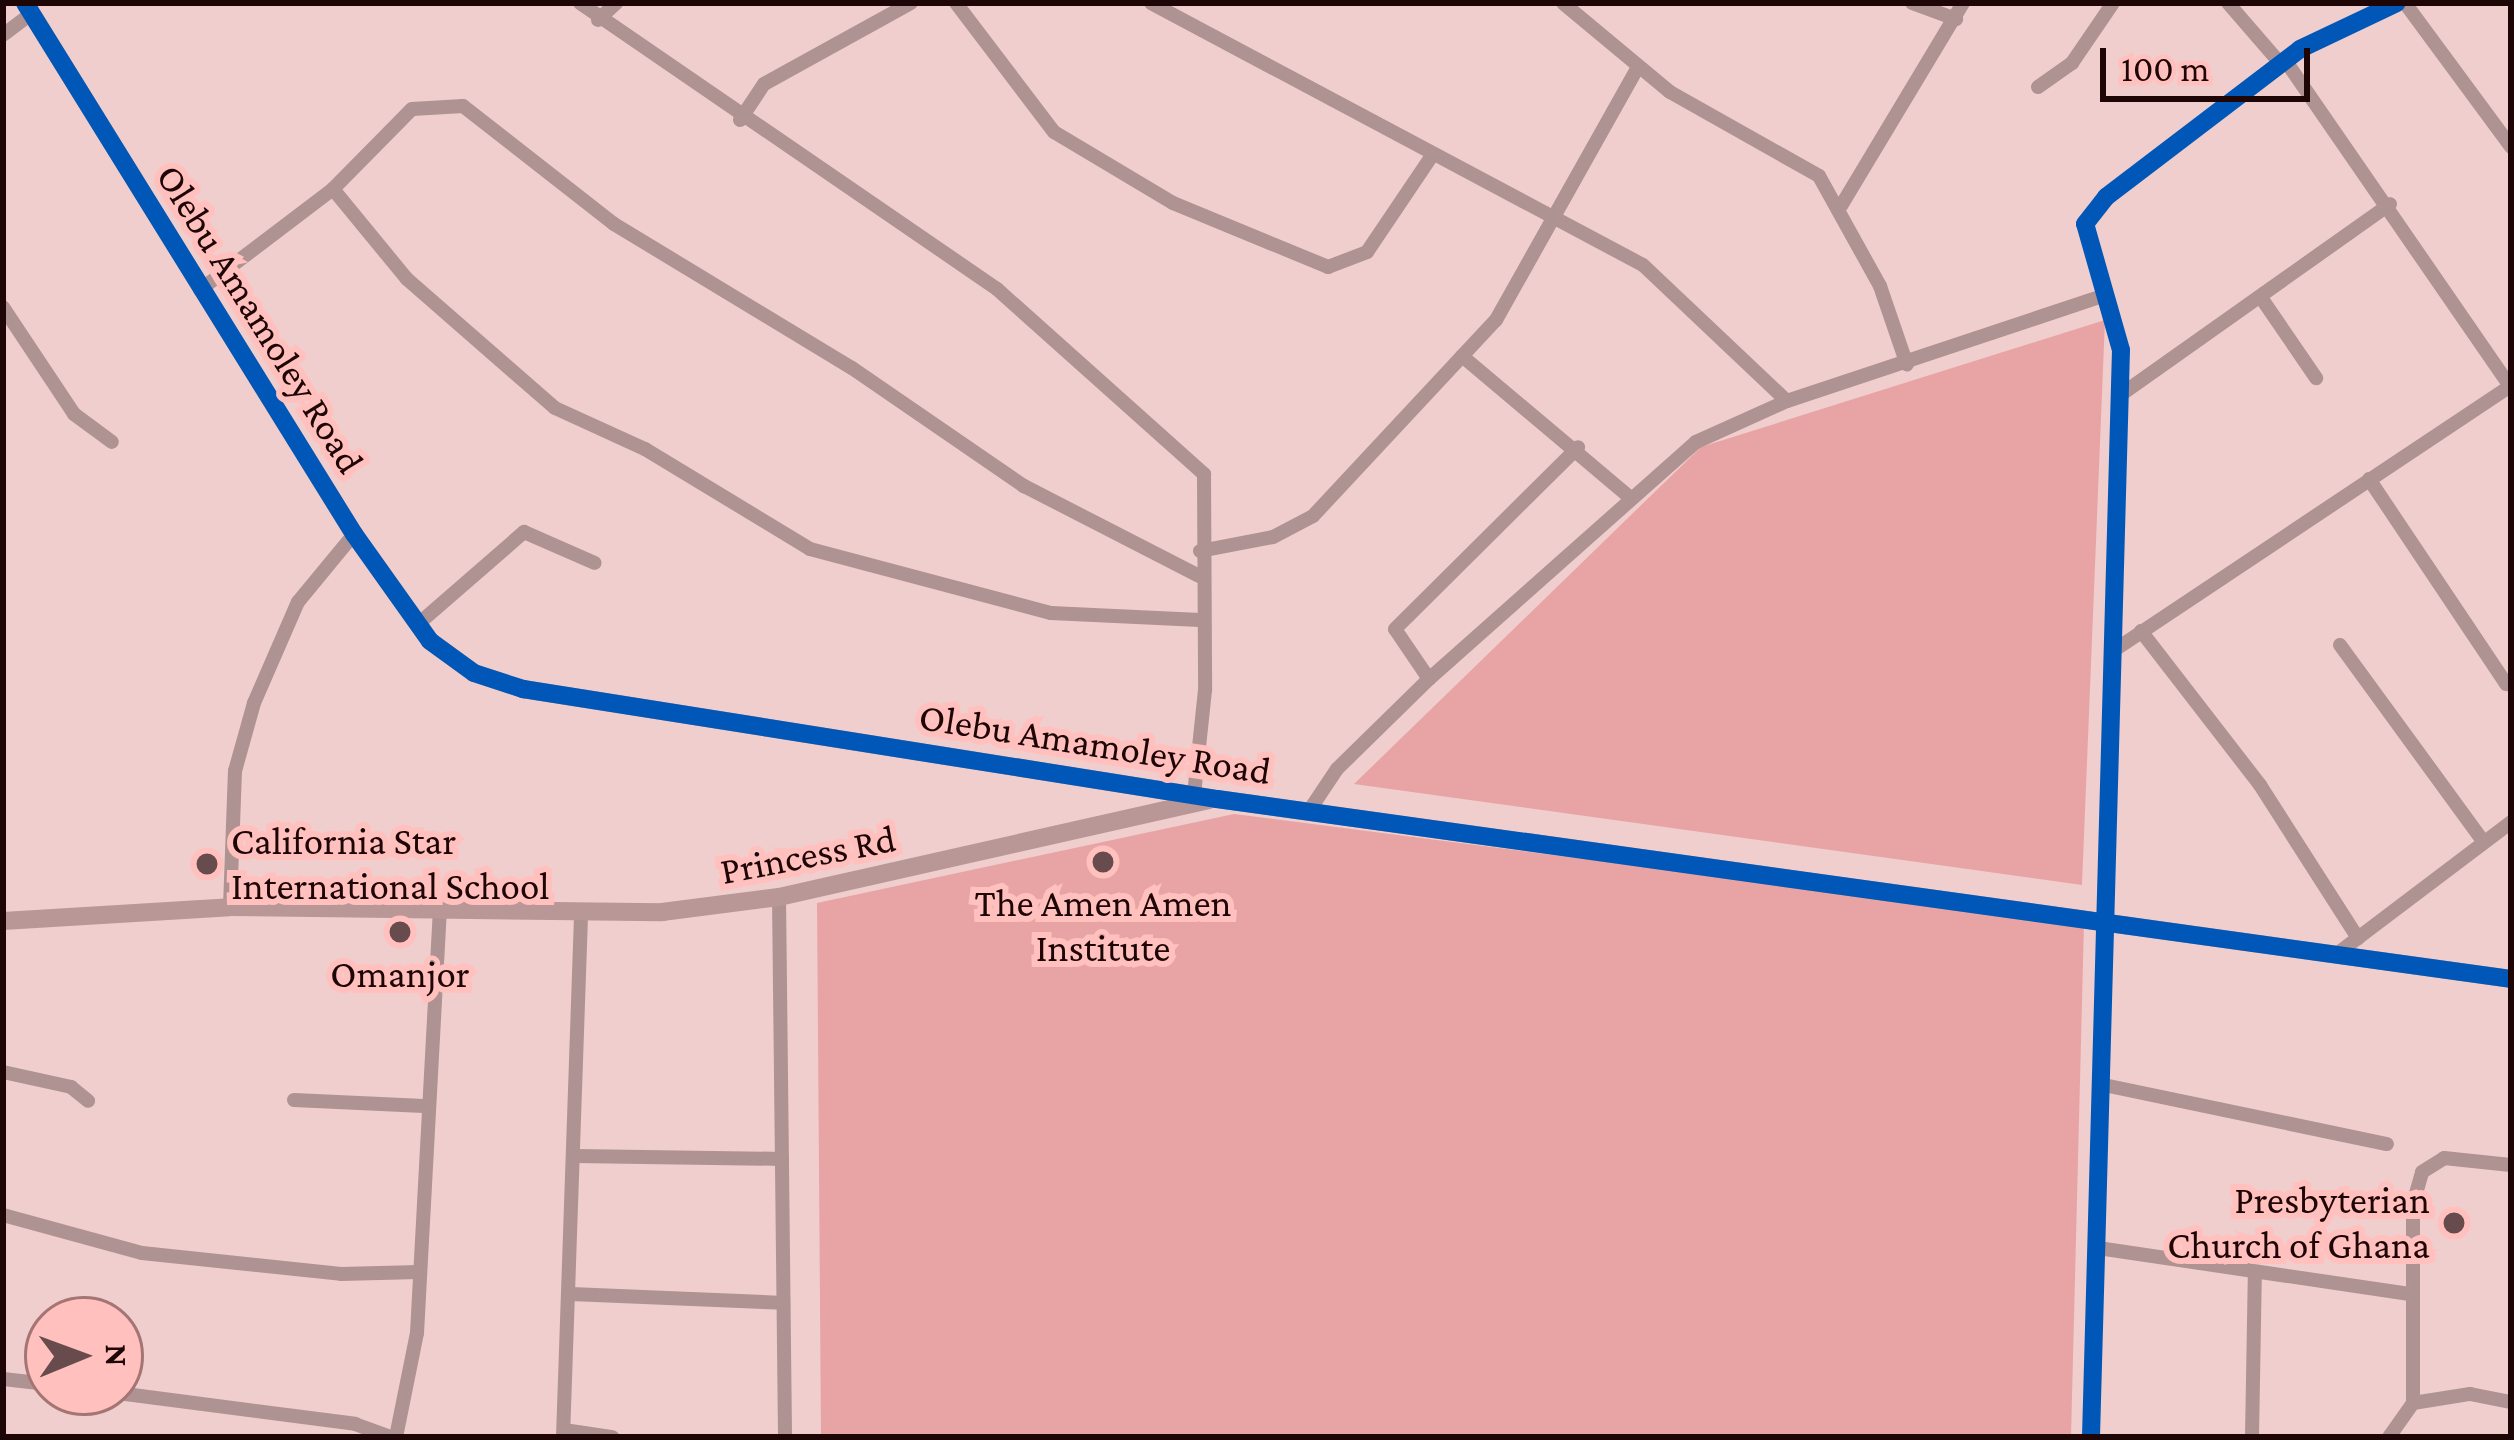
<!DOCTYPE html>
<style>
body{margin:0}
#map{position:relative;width:2514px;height:1440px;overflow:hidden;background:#f0cecd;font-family:"Crimson Pro",serif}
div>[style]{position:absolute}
.green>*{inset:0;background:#e8a4a4}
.street>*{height:14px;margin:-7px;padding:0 7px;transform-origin:7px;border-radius:7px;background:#af9292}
.secondary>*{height:18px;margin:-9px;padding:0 9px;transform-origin:9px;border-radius:9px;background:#b99797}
.cycleway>*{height:18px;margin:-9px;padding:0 9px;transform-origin:9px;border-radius:9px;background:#0057b8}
.dots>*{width:33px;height:33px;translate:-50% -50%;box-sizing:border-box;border:6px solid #ffc0be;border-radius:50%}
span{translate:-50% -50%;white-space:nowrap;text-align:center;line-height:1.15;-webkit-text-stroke:12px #ffc0be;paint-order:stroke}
.street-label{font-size:39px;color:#1e0506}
.poi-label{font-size:39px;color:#1e0506}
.left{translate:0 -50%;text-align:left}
.right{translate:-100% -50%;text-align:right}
.frame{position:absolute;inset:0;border:6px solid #1e0506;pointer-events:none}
.north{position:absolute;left:24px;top:1296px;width:120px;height:120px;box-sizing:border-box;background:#ffc0be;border:3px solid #a57574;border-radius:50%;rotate:89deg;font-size:33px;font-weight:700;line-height:48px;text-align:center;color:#1e0506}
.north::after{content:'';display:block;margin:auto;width:42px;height:54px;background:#684b4c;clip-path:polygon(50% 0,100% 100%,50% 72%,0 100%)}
.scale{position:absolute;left:2100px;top:48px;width:210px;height:54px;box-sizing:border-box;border:6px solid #1e0506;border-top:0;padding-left:15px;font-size:36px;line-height:42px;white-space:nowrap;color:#1e0506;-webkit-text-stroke:9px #ffc0be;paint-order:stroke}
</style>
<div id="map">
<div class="green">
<div style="clip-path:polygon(2105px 320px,2082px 885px,1354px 784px,1701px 447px)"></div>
<div style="clip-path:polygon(1234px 814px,2084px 923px,2071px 1437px,821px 1437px,817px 903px)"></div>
</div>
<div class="street">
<div style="left:580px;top:3px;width:506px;rotate:34.44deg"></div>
<div style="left:997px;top:289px;width:278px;rotate:41.8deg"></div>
<div style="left:1204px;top:474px;width:216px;rotate:89.7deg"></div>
<div style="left:1205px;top:690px;width:106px;rotate:96deg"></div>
<div style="left:956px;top:3px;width:162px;rotate:52.8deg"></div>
<div style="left:1054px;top:132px;width:139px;rotate:30.8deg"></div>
<div style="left:1173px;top:203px;width:168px;rotate:22.4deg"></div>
<div style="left:1328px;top:267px;width:42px;rotate:-21deg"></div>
<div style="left:1367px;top:252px;width:115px;rotate:-56deg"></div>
<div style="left:1151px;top:3px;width:557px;rotate:28.04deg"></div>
<div style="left:1643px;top:265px;width:198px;rotate:43.4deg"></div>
<div style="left:1563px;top:3px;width:139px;rotate:39.8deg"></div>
<div style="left:1670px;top:92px;width:171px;rotate:29.4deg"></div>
<div style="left:1819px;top:176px;width:126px;rotate:61deg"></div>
<div style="left:1880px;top:286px;width:83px;rotate:71.1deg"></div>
<div style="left:1912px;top:3px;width:47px;rotate:20deg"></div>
<div style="left:2228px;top:3px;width:79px;rotate:49.1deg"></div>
<div style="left:2405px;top:3px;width:179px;rotate:53.6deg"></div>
<div style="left:598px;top:20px;width:25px;rotate:-43deg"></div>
<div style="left:3px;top:35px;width:35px;rotate:-37deg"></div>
<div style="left:2285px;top:60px;width:397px;rotate:55.4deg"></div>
<div style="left:2038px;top:87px;width:42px;rotate:-35.2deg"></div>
<div style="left:2072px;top:63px;width:73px;rotate:-55.7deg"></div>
<div style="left:740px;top:120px;width:43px;rotate:-56.3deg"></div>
<div style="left:764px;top:84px;width:168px;rotate:-28.9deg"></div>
<div style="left:333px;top:189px;width:117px;rotate:50.6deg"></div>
<div style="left:407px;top:279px;width:196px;rotate:41.1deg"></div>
<div style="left:555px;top:408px;width:99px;rotate:24.5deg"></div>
<div style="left:645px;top:449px;width:193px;rotate:31.2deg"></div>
<div style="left:810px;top:549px;width:249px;rotate:14.9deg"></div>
<div style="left:1051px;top:613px;width:149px;rotate:2.7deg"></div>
<div style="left:1841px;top:206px;width:237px;rotate:-59deg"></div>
<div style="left:200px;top:290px;width:167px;rotate:-37.2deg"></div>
<div style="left:333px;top:189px;width:112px;rotate:-45.4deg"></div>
<div style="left:412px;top:109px;width:51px;rotate:-3.4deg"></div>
<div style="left:463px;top:106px;width:192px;rotate:38deg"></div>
<div style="left:614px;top:224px;width:278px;rotate:31.2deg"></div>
<div style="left:852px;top:368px;width:209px;rotate:34.5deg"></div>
<div style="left:1024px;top:486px;width:197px;rotate:27.2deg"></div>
<div style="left:2262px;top:299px;width:96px;rotate:55.6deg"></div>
<div style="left:3px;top:307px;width:128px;rotate:56.4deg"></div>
<div style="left:74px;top:414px;width:47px;rotate:36.4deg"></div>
<div style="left:1462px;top:356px;width:216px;rotate:40.1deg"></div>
<div style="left:2119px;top:396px;width:332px;rotate:-35.3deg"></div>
<div style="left:2369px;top:479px;width:247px;rotate:56.2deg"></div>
<div style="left:1200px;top:551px;width:74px;rotate:-10.9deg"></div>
<div style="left:1273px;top:537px;width:45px;rotate:-27.7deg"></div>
<div style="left:1313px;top:516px;width:268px;rotate:-47deg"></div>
<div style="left:1496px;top:320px;width:290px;rotate:-60.7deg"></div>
<div style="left:417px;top:625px;width:142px;rotate:-41deg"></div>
<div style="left:524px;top:532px;width:77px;rotate:23.6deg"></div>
<div style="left:2141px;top:631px;width:195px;rotate:52.3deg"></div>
<div style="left:2260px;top:785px;width:182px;rotate:57.4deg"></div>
<div style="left:2340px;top:645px;width:243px;rotate:53.9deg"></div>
<div style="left:2116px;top:649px;width:475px;rotate:-33.7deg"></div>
<div style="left:1429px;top:679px;width:60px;rotate:-124.2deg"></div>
<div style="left:1395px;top:629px;width:258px;rotate:-44.8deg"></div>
<div style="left:1309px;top:811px;width:50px;rotate:-56.3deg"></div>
<div style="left:1337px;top:769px;width:129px;rotate:-44.4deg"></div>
<div style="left:1429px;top:679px;width:357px;rotate:-41.6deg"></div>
<div style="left:1696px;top:442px;width:100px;rotate:-24.3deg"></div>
<div style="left:1787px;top:401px;width:336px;rotate:-18.4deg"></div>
<div style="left:779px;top:897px;width:540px;rotate:89.36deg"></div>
<div style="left:230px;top:907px;width:136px;rotate:-87.9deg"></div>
<div style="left:235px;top:771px;width:71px;rotate:-74.4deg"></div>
<div style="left:254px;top:703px;width:110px;rotate:-66.5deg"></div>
<div style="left:298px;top:602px;width:88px;rotate:-50.5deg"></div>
<div style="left:2338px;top:953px;width:217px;rotate:-37.1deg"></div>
<div style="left:3px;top:1072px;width:70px;rotate:12.4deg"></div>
<div style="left:71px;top:1087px;width:22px;rotate:39deg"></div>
<div style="left:2104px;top:1085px;width:289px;rotate:11.8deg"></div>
<div style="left:294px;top:1100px;width:130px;rotate:2.6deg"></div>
<div style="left:575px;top:1156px;width:207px;rotate:0.8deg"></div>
<div style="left:3px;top:1215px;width:144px;rotate:15.3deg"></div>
<div style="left:142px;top:1253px;width:200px;rotate:6deg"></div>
<div style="left:341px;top:1274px;width:78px;rotate:-1.5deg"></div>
<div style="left:2098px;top:1248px;width:315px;rotate:8.4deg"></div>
<div style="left:571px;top:1294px;width:212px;rotate:2.4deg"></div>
<div style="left:3px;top:1379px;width:45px;rotate:6.3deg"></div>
<div style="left:110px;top:1392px;width:247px;rotate:7.4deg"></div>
<div style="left:355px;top:1424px;width:38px;rotate:20deg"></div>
<div style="left:2413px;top:1403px;width:199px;rotate:-90deg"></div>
<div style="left:2413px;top:1204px;width:33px;rotate:-74deg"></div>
<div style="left:2422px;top:1172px;width:26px;rotate:-32deg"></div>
<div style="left:2444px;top:1158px;width:67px;rotate:6deg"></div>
<div style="left:564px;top:1430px;width:49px;rotate:8.3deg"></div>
<div style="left:396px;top:1437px;width:106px;rotate:-78.6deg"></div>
<div style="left:417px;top:1333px;width:423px;rotate:-86.9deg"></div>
<div style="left:563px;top:1437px;width:520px;rotate:-88.02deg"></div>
<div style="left:2091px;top:1437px;width:1087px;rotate:-88.42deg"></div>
<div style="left:2121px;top:350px;width:131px;rotate:-105.9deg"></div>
<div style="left:2085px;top:224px;width:34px;rotate:-52deg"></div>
<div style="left:2106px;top:197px;width:244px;rotate:-37.3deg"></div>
<div style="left:2300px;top:49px;width:107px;rotate:-25.4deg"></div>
<div style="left:2252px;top:1437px;width:165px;rotate:-89deg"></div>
<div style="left:2389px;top:1437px;width:42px;rotate:-54.8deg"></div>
<div style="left:2413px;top:1403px;width:58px;rotate:-9deg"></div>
<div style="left:2470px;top:1394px;width:42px;rotate:11deg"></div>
</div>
<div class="secondary">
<div style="left:25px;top:3px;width:625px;rotate:58.22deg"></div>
<div style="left:354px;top:534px;width:131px;rotate:54.6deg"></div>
<div style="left:430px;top:641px;width:54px;rotate:36deg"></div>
<div style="left:474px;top:673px;width:52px;rotate:18.1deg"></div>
<div style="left:523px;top:689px;width:703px;rotate:9.01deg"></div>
<div style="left:1217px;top:799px;width:1306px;rotate:7.92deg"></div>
<div style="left:3px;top:921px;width:227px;rotate:-3.5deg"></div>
<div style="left:230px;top:907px;width:432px;rotate:0.7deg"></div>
<div style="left:662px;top:912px;width:118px;rotate:-7.3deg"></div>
<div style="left:779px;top:897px;width:441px;rotate:-12.7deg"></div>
</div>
<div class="cycleway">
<div style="left:25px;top:3px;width:625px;rotate:58.22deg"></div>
<div style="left:354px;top:534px;width:131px;rotate:54.6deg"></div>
<div style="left:430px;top:641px;width:54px;rotate:36deg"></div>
<div style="left:474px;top:673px;width:52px;rotate:18.1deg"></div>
<div style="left:523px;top:689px;width:703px;rotate:9.01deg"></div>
<div style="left:1217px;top:799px;width:1306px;rotate:7.92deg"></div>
<div style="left:2091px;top:1437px;width:1087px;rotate:-88.42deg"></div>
<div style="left:2121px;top:350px;width:131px;rotate:-105.9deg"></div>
<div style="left:2085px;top:224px;width:34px;rotate:-52deg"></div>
<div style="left:2106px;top:197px;width:244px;rotate:-37.3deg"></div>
<div style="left:2300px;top:49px;width:107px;rotate:-25.4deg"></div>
</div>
<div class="dots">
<div style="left:1103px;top:862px;background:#684b4c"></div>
<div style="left:207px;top:864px;background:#684b4c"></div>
<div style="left:400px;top:932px;background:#684b4c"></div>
<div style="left:2454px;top:1223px;background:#684b4c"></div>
</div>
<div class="street-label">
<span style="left:260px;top:319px;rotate:58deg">Olebu Amamoley Road</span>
<span style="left:1095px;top:744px;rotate:9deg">Olebu Amamoley Road</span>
<span style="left:808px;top:855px;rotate:-11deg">Princess Rd</span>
</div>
<div class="poi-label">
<span class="left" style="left:231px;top:864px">California Star<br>International School</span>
<span style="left:1103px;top:926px">The Amen Amen<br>Institute</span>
<span style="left:400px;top:974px">Omanjor</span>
<span class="right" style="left:2430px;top:1223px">Presbyterian<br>Church of Ghana</span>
</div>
<div class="frame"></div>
<div class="north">N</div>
<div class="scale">100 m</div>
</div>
